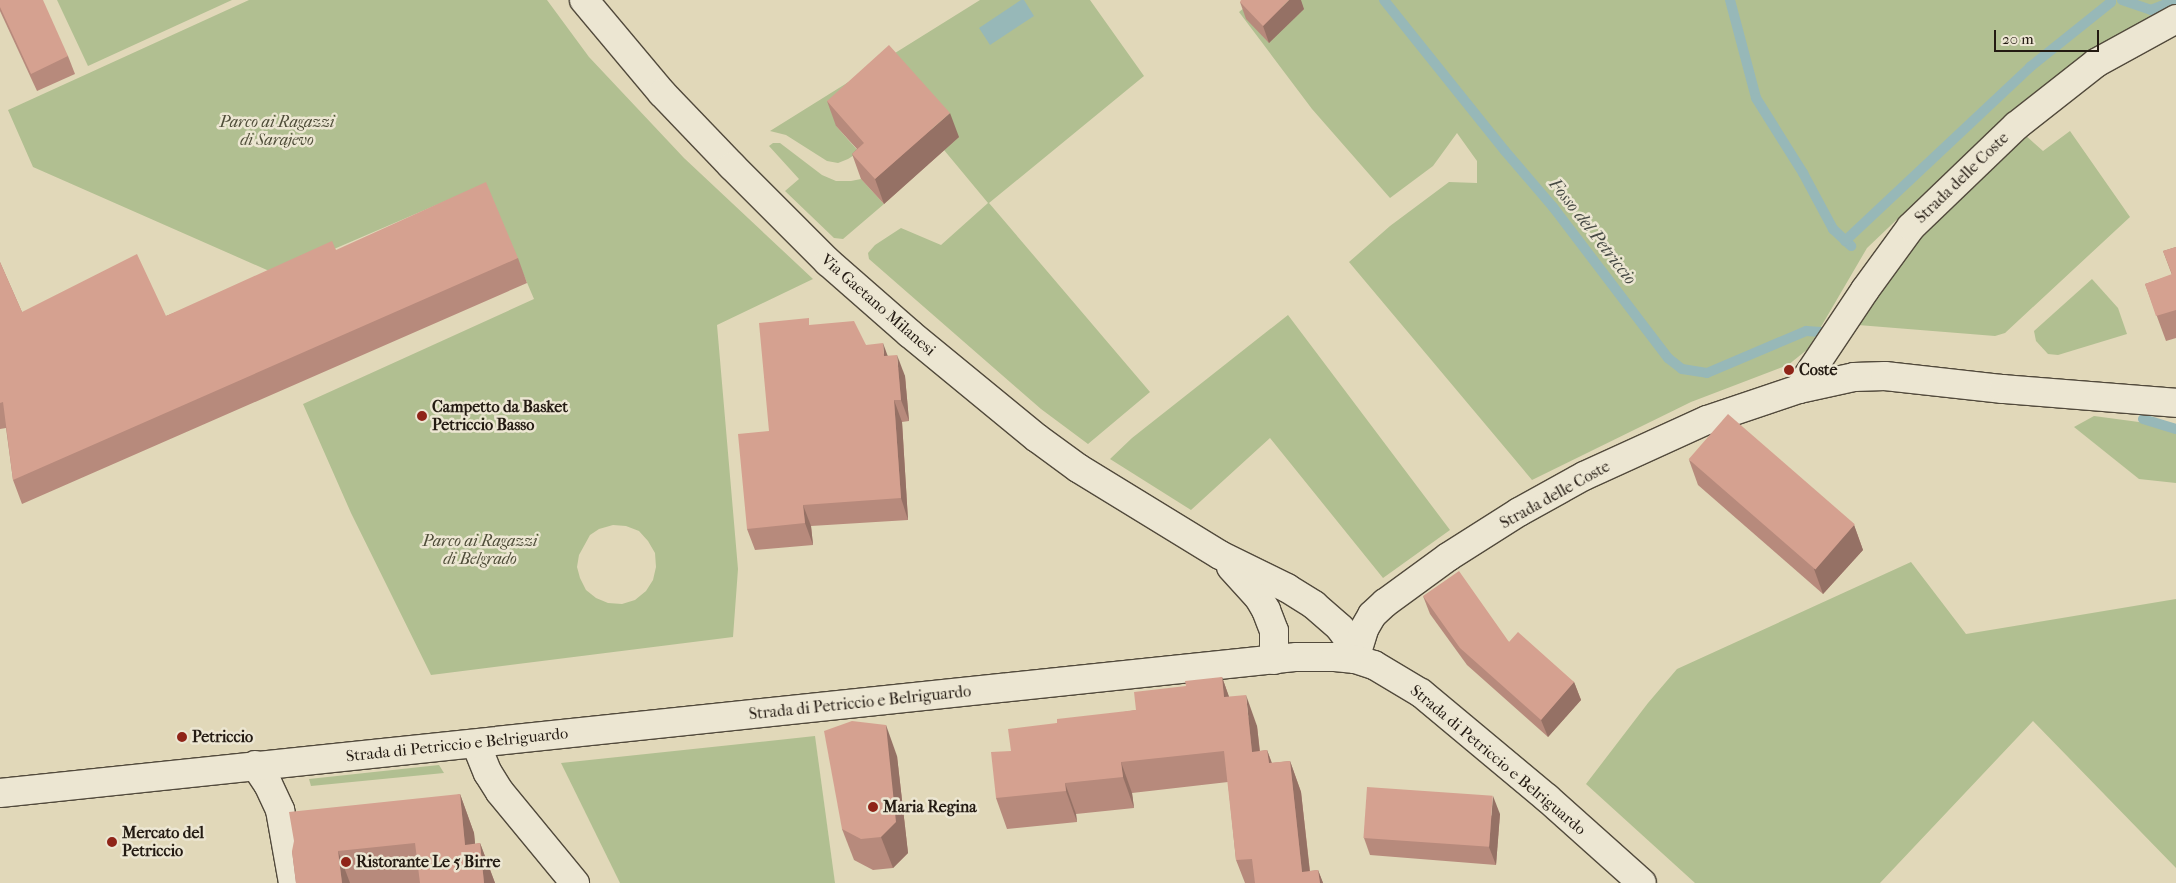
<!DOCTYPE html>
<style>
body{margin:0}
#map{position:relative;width:2176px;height:883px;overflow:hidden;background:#e1d8b9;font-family:"IM FELL French Canon",serif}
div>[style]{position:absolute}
.green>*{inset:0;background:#b1bf91}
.water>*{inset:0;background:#97b8b8}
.stream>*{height:10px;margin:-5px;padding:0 5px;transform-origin:5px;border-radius:5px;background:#97b8b8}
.roads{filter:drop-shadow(1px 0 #524a3c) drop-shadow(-1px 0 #524a3c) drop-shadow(0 1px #524a3c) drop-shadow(0 -1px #524a3c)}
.minor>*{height:28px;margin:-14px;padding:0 14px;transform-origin:14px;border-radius:14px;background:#ece6d2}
.wall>*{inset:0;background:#b78a7c}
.shaded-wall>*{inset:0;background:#957165}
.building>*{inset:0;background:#d5a190;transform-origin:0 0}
.dots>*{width:14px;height:14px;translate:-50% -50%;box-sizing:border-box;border:2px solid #ece6d2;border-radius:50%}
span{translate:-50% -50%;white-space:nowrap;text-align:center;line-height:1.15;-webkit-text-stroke:5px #ece6d2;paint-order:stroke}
.park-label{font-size:16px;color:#4e4c38;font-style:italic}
.street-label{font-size:16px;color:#231a12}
.poi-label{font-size:16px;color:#231a12;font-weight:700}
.left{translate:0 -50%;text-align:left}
.water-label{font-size:18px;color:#464944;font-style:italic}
.scale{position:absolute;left:1994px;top:30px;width:105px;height:22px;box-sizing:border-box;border:2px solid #231a12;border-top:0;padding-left:6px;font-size:15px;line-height:18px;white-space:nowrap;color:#231a12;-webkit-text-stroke:4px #ece6d2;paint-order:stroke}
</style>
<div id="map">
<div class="green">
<div style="clip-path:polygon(57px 0,232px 0,88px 66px)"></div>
<div style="clip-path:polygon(evenodd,249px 0,547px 0,589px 57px,684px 158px,813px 279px,717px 325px,738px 569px,733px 637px,431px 675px,351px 513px,303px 404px,534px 299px,485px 184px,276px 274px,33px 167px,8px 110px,249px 0,613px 525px,626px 526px,639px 531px,648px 541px,655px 553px,656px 567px,653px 580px,646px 591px,635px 600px,622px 604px,608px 603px,596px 598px,586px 590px,580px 578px,577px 567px,579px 555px,590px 535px,599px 529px,613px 525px)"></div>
<div style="clip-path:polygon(980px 0,1090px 0,1144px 76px,989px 203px,1150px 392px,1088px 444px,1041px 409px,869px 259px,868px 253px,875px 245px,901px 228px,941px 245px,988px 203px,944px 150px,836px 126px,859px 152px,848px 159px,838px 163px,827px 161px,786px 135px,770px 131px)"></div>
<div style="clip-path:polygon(1254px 0,2176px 0,2176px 5px,2093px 48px,2012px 110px,1867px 248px,1808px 349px,1788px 365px,1691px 402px,1532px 480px,1349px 262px,1390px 226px,1449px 182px,1477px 183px,1477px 161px,1457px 133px,1433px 166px,1390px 198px,1312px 109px,1239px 12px)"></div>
<div style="clip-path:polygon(2070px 131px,2130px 217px,2005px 333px,1995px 336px,1858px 325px,1869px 305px,1922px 235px,2024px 134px,2043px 151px)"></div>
<div style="clip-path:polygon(773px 143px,780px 143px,822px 175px,836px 181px,851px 181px,861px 179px,884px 204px,843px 239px,834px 238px,785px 191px,799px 179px,769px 146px)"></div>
<div style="clip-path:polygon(2092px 279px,2118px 308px,2127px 334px,2058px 355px,2048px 354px,2036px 341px,2034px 331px)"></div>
<div style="clip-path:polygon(1288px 315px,1450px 530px,1383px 578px,1270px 438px,1191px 510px,1110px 459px,1132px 438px)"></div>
<div style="clip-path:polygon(2094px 416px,2176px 427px,2176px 483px,2139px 479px,2074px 427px)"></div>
<div style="clip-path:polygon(1911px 562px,1966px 634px,2176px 599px,2176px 868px,2033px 721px,1880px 883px,1695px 883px,1586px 784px,1648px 703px,1677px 669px)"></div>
<div style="clip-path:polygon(815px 736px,835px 883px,620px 883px,561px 763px)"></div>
<div style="clip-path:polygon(439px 765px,444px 773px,311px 786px,309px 779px)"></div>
</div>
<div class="water">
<div style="clip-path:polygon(1021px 0,1024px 0,1034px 16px,990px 45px,979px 28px)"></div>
</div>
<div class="stream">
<div style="left:1384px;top:0;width:193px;rotate:51.3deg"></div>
<div style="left:1505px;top:151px;width:74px;rotate:49.4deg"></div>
<div style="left:1553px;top:207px;width:190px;rotate:52.7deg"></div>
<div style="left:1668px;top:358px;width:18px;rotate:38deg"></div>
<div style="left:1682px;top:369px;width:25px;rotate:9deg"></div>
<div style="left:1707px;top:373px;width:108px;rotate:-23deg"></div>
<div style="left:1806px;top:331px;width:15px;rotate:4deg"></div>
<div style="left:1730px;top:0;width:101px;rotate:75.1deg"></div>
<div style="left:1756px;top:98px;width:89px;rotate:57.9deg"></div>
<div style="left:1803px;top:173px;width:64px;rotate:61.8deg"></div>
<div style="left:1833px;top:229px;width:25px;rotate:43deg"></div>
<div style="left:2122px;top:0;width:31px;rotate:19deg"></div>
<div style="left:2151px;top:10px;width:27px;rotate:-22deg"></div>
<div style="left:1845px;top:241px;width:254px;rotate:-43.2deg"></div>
<div style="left:2030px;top:67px;width:104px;rotate:-38.7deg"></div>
<div style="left:2111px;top:2px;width:2px;rotate:-117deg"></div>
<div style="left:2143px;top:419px;width:34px;rotate:17deg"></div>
</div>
<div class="roads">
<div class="minor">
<div style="left:584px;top:0;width:121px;rotate:50deg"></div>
<div style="left:662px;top:93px;width:101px;rotate:46.2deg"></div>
<div style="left:732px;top:166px;width:136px;rotate:45deg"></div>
<div style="left:828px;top:262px;width:108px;rotate:41.2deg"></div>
<div style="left:909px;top:333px;width:166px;rotate:39.4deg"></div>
<div style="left:1037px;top:438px;width:51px;rotate:36.2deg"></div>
<div style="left:1078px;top:468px;width:167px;rotate:31.5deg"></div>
<div style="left:1220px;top:555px;width:75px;rotate:26.2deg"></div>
<div style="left:1287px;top:588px;width:32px;rotate:32deg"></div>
<div style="left:1314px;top:605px;width:35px;rotate:41deg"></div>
<div style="left:1340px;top:628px;width:14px;rotate:54deg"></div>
<div style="left:1348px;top:639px;width:21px;rotate:71deg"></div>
<div style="left:1799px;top:389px;width:119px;rotate:-56.3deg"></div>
<div style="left:1865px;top:290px;width:78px;rotate:-53.9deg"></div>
<div style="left:1911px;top:227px;width:146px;rotate:-43.9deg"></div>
<div style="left:2016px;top:126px;width:102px;rotate:-38.2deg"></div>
<div style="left:2096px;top:63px;width:91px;rotate:-28.8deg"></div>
<div style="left:1231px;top:567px;width:42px;rotate:47.9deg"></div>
<div style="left:1259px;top:598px;width:14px;rotate:60deg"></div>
<div style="left:1266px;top:610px;width:22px;rotate:69deg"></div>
<div style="left:1274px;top:631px;width:29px;rotate:90deg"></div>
<div style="left:1355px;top:659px;width:31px;rotate:-73deg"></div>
<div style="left:1364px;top:629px;width:16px;rotate:-60deg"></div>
<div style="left:1372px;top:615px;width:18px;rotate:-43deg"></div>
<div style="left:1385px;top:603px;width:78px;rotate:-36.1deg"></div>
<div style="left:1448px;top:557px;width:84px;rotate:-32.4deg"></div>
<div style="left:1519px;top:512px;width:74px;rotate:-29deg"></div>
<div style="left:1584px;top:476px;width:135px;rotate:-24.5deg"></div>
<div style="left:1707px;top:420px;width:97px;rotate:-18.6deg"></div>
<div style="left:1799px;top:389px;width:56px;rotate:-12.3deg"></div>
<div style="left:1854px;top:377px;width:31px;rotate:-2deg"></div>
<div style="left:1885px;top:376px;width:119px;rotate:6.3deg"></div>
<div style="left:2003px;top:389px;width:174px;rotate:4.6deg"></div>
<div style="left:476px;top:744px;width:31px;rotate:68deg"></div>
<div style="left:488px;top:773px;width:22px;rotate:58deg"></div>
<div style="left:500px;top:792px;width:118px;rotate:50.5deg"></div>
<div style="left:255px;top:765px;width:23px;rotate:56deg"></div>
<div style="left:268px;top:784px;width:29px;rotate:65deg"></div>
<div style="left:280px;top:810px;width:74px;rotate:79.9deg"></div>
<div style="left:0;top:793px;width:1304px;rotate:-5.99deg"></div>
<div style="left:1297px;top:657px;width:38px"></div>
<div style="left:1335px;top:657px;width:20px;rotate:6deg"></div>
<div style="left:1355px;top:659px;width:20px;rotate:18deg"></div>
<div style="left:1374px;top:665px;width:55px;rotate:30.8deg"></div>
<div style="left:1421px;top:693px;width:164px;rotate:39.8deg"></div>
<div style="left:1547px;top:798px;width:127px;rotate:41.8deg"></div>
</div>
</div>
<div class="wall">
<div style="clip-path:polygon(0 0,68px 56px,75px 74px,37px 91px,0 11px)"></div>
<div style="clip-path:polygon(1240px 2px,1304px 9px,1269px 43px,1246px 19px)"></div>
<div style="clip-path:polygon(827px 101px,959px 137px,884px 204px,861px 179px,852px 154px,857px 149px,836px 126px)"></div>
<div style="clip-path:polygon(2176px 247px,2176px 338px,2166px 341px,2145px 284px,2172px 275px,2163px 251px)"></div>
<div style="clip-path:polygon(336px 250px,518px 258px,527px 283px,22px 504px,13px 480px,6px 428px,0 429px,0 262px,22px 312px,166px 316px)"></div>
<div style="clip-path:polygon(811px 325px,866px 345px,888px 356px,905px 376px,909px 421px,902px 422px,908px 520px,811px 526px,813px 545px,755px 550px,747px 529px,769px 431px)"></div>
<div style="clip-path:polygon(1689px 460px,1854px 525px,1863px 550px,1823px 594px,1698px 485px)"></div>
<div style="clip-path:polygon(1423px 596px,1509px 642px,1574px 682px,1581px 700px,1548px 737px,1467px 665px,1430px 614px)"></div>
<div style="clip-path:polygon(1222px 677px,1229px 697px,1257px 726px,1260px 751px,1267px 750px,1272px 763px,1290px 761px,1301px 792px,1310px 871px,1318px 870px,1323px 883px,1245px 883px,1236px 860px,1228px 782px,1132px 793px,1134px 808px,1076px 814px,1077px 822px,1007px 829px,996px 798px,1011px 751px,1057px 723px,1136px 710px)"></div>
<div style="clip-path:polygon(897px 756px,908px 853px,893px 868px,873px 870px,854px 860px,842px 829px)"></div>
<div style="clip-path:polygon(460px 794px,474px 833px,475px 844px,480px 843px,495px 883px,296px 883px,292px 851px)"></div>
<div style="clip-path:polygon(1500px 814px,1496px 865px,1370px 855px,1364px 838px)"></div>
</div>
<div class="shaded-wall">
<div style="clip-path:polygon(1289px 0,1301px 0,1304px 9px,1269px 43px,1263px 26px)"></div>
<div style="clip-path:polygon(950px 113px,959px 137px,884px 204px,875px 179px)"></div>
<div style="clip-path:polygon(883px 343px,891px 365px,884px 356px)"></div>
<div style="clip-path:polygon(897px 355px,905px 376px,909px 421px,901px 400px)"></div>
<div style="clip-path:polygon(894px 400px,902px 422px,908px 520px,901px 498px)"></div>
<div style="clip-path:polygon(803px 505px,811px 526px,813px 545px,805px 523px)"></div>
<div style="clip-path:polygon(1854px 525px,1863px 550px,1823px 594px,1814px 569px)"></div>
<div style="clip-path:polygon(1222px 677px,1233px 708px,1224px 697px)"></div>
<div style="clip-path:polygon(1574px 682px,1581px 700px,1548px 737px,1541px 720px)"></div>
<div style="clip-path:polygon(1246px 695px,1257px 726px,1263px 783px,1252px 752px)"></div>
<div style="clip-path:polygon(886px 725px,897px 756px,908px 853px,893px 868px,881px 837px)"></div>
<div style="clip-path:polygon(1267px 750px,1278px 781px,1269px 763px)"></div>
<div style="clip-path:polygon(1290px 761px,1301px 792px,1311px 883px,1302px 872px)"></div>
<div style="clip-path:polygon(1121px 762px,1132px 793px,1134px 808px,1123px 777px)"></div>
<div style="clip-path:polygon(1065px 783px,1076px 814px,1077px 822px,1066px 791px)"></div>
<div style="clip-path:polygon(460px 794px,474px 833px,479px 883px,465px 845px)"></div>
<div style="clip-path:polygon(1493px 796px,1500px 814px,1496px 865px,1489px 847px)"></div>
<div style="clip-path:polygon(480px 843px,495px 883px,484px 883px)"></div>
<div style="clip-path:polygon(338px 851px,350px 883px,342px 883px)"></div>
<div style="clip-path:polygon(1318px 870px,1323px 883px,1320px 883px)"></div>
</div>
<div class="building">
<div style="clip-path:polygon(0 0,43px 0,68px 56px,31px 74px,0 7px)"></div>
<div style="clip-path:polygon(1241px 0,1289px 0,1263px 26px,1240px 2px)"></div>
<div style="clip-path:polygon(889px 45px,950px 113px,875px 179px,852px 154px,864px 143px,827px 101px)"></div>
<div style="clip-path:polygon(486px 182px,518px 258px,13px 480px,3px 402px,0 403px,0 262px,22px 312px,137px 254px,166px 316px,332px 241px,336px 250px)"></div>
<div style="clip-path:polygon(2176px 247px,2176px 310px,2156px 316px,2145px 284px,2172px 274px,2163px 251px)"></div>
<div style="clip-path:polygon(809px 318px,809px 325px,854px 321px,866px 345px,883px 343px,884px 356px,897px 355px,901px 400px,894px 400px,901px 498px,803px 505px,805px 523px,747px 529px,738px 434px,769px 431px,759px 323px)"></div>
<div style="left:1728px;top:414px;width:168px;height:60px;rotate:41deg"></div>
<div style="clip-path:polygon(1459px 571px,1509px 642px,1518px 632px,1574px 682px,1541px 720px,1460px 648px,1423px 596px)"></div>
<div style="clip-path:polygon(1222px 677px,1224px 697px,1246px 695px,1252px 752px,1267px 750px,1269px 763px,1290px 761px,1302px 872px,1318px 870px,1320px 883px,1255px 883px,1252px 859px,1236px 860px,1224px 751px,1121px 762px,1123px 777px,1065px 783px,1066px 791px,996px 798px,991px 752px,1011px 751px,1008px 729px,1057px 723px,1057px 719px,1136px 710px,1134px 692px,1186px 686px,1185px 681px)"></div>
<div style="clip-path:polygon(852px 721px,886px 725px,896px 822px,881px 837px,861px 839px,842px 829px,824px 731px)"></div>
<div style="left:1367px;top:787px;width:126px;height:51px;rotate:4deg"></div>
<div style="clip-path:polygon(460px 794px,465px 845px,480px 843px,484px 883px,420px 883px,415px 843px,338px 851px,342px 883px,296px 883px,292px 851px,294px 841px,289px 812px)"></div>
</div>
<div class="dots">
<div style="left:1789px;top:370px;background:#8f2418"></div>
<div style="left:422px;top:416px;background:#8f2418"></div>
<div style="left:182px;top:737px;background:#8f2418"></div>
<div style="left:873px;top:807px;background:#8f2418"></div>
<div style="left:112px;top:842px;background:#8f2418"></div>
<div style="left:346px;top:862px;background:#8f2418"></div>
</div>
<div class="park-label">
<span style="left:277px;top:131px">Parco ai Ragazzi<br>di Sarajevo</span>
<span style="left:480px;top:550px">Parco ai Ragazzi<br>di Belgrado</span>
</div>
<div class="street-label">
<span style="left:1962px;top:178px;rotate:-44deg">Strada delle Coste</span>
<span style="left:878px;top:305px;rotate:41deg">Via Gaetano Milanesi</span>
<span style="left:1555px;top:495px;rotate:-29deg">Strada delle Coste</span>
<span style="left:860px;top:703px;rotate:-6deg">Strada di Petriccio e Belriguardo</span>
<span style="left:457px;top:745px;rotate:-6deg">Strada di Petriccio e Belriguardo</span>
<span style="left:1498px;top:760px;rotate:40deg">Strada di Petriccio e Belriguardo</span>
</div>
<div class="poi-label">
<span class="left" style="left:1799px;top:370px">Coste</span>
<span class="left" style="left:432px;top:416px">Campetto da Basket<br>Petriccio Basso</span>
<span class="left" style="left:192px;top:737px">Petriccio</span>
<span class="left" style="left:883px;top:807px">Maria Regina</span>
<span class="left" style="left:122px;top:842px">Mercato del<br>Petriccio</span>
<span class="left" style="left:356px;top:862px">Ristorante Le 5 Birre</span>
</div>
<div class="water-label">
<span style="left:1592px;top:232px;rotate:52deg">Fosso del Petriccio</span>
</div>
<div class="scale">20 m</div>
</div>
